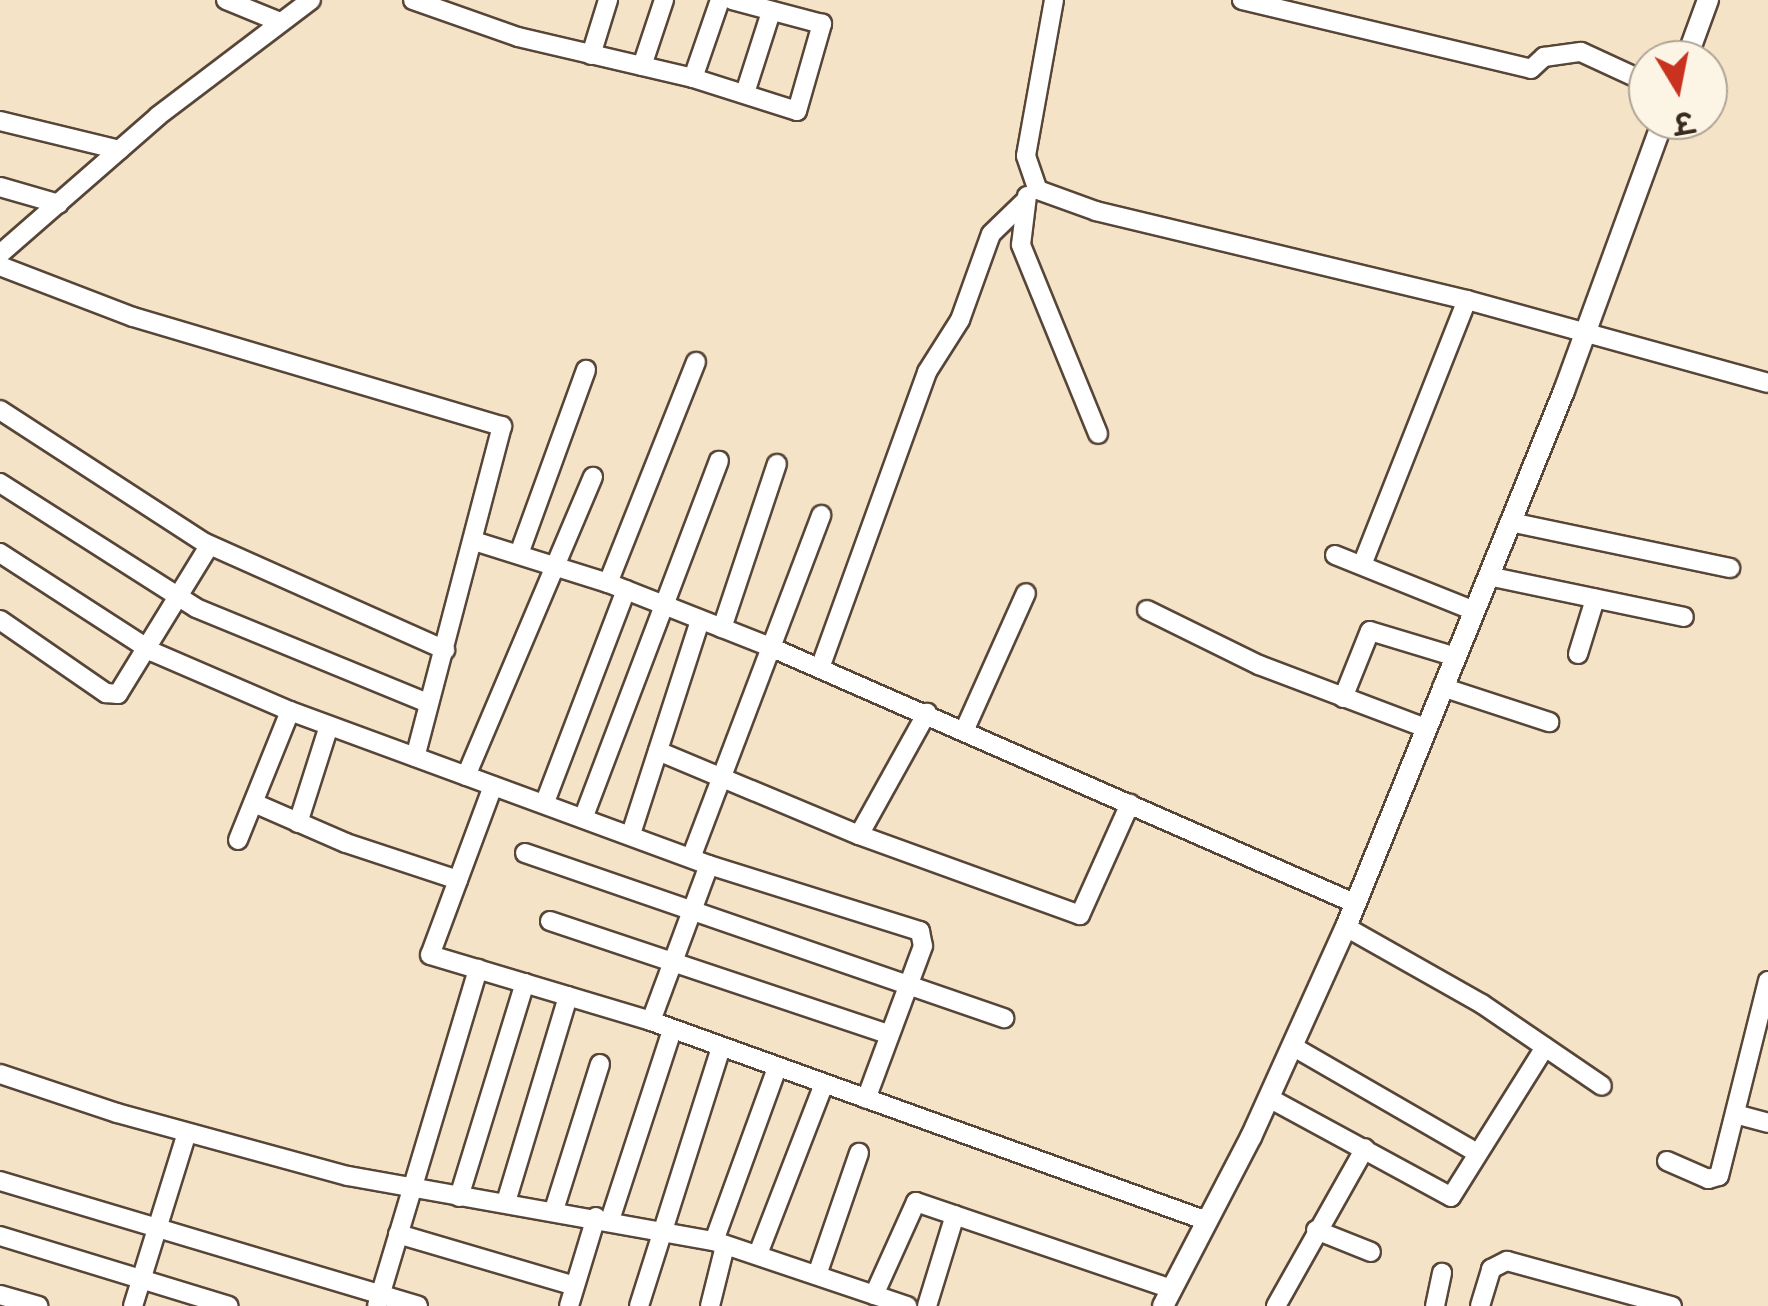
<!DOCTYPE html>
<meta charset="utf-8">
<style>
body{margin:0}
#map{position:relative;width:1768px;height:1306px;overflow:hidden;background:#f5e3c8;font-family:"Gochi Hand","Playpen Sans Deva",sans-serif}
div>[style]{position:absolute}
.roads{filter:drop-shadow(2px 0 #574638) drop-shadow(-2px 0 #574638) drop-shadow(0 2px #574638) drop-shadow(0 -2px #574638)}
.minor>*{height:18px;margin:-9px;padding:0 9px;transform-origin:9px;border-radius:9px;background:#fff}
.tertiary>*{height:20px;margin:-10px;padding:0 10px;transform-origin:10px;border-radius:10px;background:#fff}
span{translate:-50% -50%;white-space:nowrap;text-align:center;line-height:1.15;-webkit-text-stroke:9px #fcf5e5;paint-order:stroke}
.north{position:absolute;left:1628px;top:40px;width:100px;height:100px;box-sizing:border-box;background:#fcf5e5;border:2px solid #afa495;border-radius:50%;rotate:170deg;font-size:28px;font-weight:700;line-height:40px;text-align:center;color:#3b2a1e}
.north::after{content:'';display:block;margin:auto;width:35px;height:45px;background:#c8321e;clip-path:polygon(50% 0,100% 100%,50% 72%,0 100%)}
</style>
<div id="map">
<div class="roads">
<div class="minor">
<div style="left:226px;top:0;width:58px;rotate:22.2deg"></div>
<div style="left:413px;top:0;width:111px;rotate:19.4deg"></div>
<div style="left:518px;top:37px;width:180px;rotate:13.2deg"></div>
<div style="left:693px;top:78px;width:109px;rotate:17.6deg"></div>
<div style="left:797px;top:111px;width:91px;rotate:-74deg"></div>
<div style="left:822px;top:24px;width:93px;rotate:-165.1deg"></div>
<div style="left:1054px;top:0;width:158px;rotate:100.2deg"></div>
<div style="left:1026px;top:156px;width:36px;rotate:71deg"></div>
<div style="left:1038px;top:190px;width:62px;rotate:19.9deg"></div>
<div style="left:1096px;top:211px;width:382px;rotate:13.5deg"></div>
<div style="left:1467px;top:300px;width:312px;rotate:15.4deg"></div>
<div style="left:1242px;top:0;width:297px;rotate:13.4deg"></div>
<div style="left:1531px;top:69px;width:18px;rotate:-43deg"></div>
<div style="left:1544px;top:57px;width:37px;rotate:-8deg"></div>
<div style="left:1581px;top:52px;width:74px;rotate:24.8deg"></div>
<div style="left:591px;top:55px;width:58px;rotate:-72.8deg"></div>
<div style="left:642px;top:66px;width:70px;rotate:-71.6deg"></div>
<div style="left:693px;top:78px;width:83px;rotate:-70.9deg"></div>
<div style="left:745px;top:93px;width:85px;rotate:-72.2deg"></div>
<div style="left:0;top:121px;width:123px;rotate:13.6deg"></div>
<div style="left:0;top:187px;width:61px;rotate:16.1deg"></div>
<div style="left:1027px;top:196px;width:49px;rotate:97deg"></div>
<div style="left:1021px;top:245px;width:204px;rotate:67.8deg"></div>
<div style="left:0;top:254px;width:210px;rotate:-41.1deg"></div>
<div style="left:158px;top:116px;width:192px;rotate:-37.2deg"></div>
<div style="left:0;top:266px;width:142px;rotate:21deg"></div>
<div style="left:133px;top:317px;width:385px;rotate:16.5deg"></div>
<div style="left:502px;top:426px;width:342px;rotate:104.7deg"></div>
<div style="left:0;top:410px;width:244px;rotate:33deg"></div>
<div style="left:205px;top:543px;width:263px;rotate:24deg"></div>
<div style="left:0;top:483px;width:232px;rotate:32.5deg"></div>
<div style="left:196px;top:608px;width:251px;rotate:22.3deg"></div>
<div style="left:1510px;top:522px;width:225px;rotate:11.8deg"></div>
<div style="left:474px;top:541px;width:140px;rotate:17.4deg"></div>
<div style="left:608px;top:583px;width:172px;rotate:21.5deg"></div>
<div style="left:768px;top:646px;width:640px;rotate:23.68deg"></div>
<div style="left:0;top:553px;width:182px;rotate:32.9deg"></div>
<div style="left:153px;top:652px;width:149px;rotate:23.3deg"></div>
<div style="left:290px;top:711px;width:446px;rotate:20.2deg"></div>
<div style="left:709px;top:865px;width:221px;rotate:17.4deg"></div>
<div style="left:920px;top:931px;width:15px;rotate:79deg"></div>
<div style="left:923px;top:946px;width:163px;rotate:110.4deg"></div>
<div style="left:519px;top:554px;width:196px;rotate:-70deg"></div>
<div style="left:1335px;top:555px;width:148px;rotate:21.9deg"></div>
<div style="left:1362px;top:565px;width:285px;rotate:-68.4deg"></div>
<div style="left:1488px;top:576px;width:200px;rotate:11.8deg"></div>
<div style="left:608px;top:583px;width:238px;rotate:-68.3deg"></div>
<div style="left:1147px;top:610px;width:125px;rotate:26.2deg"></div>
<div style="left:1259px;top:665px;width:175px;rotate:20.7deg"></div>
<div style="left:0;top:620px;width:129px;rotate:34.6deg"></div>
<div style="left:106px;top:693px;width:12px;rotate:5deg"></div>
<div style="left:118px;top:694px;width:174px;rotate:-58.4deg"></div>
<div style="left:722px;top:628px;width:173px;rotate:-71.5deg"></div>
<div style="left:1578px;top:654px;width:58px;rotate:-72.8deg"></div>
<div style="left:820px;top:668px;width:315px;rotate:-70.1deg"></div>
<div style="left:927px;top:372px;width:62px;rotate:-57.6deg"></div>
<div style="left:960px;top:320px;width:91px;rotate:-70.2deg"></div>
<div style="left:991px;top:234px;width:49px;rotate:-44.2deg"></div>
<div style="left:1442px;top:687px;width:113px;rotate:18.1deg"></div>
<div style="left:1343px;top:698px;width:72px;rotate:-68.1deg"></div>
<div style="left:1370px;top:631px;width:87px;rotate:16.8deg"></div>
<div style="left:964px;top:731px;width:151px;rotate:-65.8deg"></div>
<div style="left:658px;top:751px;width:218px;rotate:22.7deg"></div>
<div style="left:859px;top:835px;width:235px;rotate:19.9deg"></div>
<div style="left:1080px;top:915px;width:122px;rotate:-65.8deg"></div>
<div style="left:466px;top:776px;width:325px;rotate:-67deg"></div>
<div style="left:493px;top:786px;width:180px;rotate:110.4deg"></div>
<div style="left:430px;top:955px;width:231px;rotate:16.6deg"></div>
<div style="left:651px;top:1021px;width:591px;rotate:19.78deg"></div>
<div style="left:545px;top:802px;width:227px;rotate:-69.1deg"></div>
<div style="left:254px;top:803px;width:100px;rotate:23.5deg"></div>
<div style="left:346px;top:843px;width:118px;rotate:18.3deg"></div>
<div style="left:584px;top:816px;width:380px;rotate:-69.2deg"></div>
<div style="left:298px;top:823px;width:102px;rotate:-72.3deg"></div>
<div style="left:631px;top:834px;width:225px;rotate:-72.1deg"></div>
<div style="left:859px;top:835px;width:140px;rotate:-60.9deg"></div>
<div style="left:238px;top:840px;width:139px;rotate:-68deg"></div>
<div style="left:525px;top:853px;width:507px;rotate:19.01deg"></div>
<div style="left:691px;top:858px;width:367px;rotate:-69.2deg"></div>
<div style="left:550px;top:921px;width:355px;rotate:18.5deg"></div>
<div style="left:1346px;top:927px;width:156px;rotate:29.5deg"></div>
<div style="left:1482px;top:1004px;width:145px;rotate:34.3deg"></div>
<div style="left:651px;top:1021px;width:166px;rotate:-69.6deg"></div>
<div style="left:1292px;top:1046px;width:214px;rotate:30deg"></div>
<div style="left:0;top:1074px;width:123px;rotate:18.4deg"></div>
<div style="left:117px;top:1113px;width:239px;rotate:15.3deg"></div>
<div style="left:348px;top:1176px;width:372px;rotate:10.1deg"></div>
<div style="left:714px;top:1241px;width:204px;rotate:18.6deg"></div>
<div style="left:1269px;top:1098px;width:207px;rotate:28.5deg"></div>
<div style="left:1451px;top:1197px;width:177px;rotate:-57.9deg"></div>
<div style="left:1735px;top:1114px;width:34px;rotate:15deg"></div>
<div style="left:1667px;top:1161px;width:45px;rotate:23.7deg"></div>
<div style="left:1708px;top:1179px;width:11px;rotate:-15deg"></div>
<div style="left:1719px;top:1176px;width:201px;rotate:-75.9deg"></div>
<div style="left:0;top:1181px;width:436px;rotate:16.6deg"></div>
<div style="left:459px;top:1197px;width:224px;rotate:-72.9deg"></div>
<div style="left:506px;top:1202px;width:215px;rotate:-73.2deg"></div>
<div style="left:554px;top:1210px;width:153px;rotate:-72.5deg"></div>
<div style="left:610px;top:1220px;width:200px;rotate:-71.9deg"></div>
<div style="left:1316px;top:1230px;width:59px;rotate:21.8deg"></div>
<div style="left:398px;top:1234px;width:184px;rotate:16.4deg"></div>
<div style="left:0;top:1236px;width:239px;rotate:17deg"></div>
<div style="left:714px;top:1241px;width:184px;rotate:-70deg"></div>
<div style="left:758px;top:1254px;width:182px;rotate:-68.8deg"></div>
<div style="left:818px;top:1272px;width:126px;rotate:-71deg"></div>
<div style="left:0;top:1295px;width:40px;rotate:16deg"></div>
<div style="left:874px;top:1295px;width:102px;rotate:-65.7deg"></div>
<div style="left:916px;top:1202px;width:270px;rotate:18.8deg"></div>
<div style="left:133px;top:1306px;width:181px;rotate:-72.7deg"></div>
<div style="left:377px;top:1306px;width:352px;rotate:-73.3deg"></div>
<div style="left:569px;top:1306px;width:93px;rotate:-73.1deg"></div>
<div style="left:639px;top:1306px;width:271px;rotate:-72.4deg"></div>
<div style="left:710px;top:1306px;width:62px;rotate:-76deg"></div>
<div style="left:927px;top:1306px;width:95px;rotate:-72.9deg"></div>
<div style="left:1276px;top:1306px;width:181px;rotate:-60.6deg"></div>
<div style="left:1435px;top:1306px;width:34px;rotate:-78deg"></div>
<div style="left:1480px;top:1306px;width:39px;rotate:-73deg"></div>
<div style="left:1491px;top:1269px;width:18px;rotate:-27deg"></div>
<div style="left:1507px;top:1261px;width:171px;rotate:15.3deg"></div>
</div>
<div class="tertiary">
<div style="left:1686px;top:60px;width:64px;rotate:-69.9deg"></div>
<div style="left:1163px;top:1306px;width:191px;rotate:-62.5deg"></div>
<div style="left:1251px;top:1137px;width:230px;rotate:-65.7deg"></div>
<div style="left:1346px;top:927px;width:579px;rotate:-67.87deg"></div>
<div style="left:1564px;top:391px;width:289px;rotate:-69.9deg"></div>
</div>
</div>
<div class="north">उ</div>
</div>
